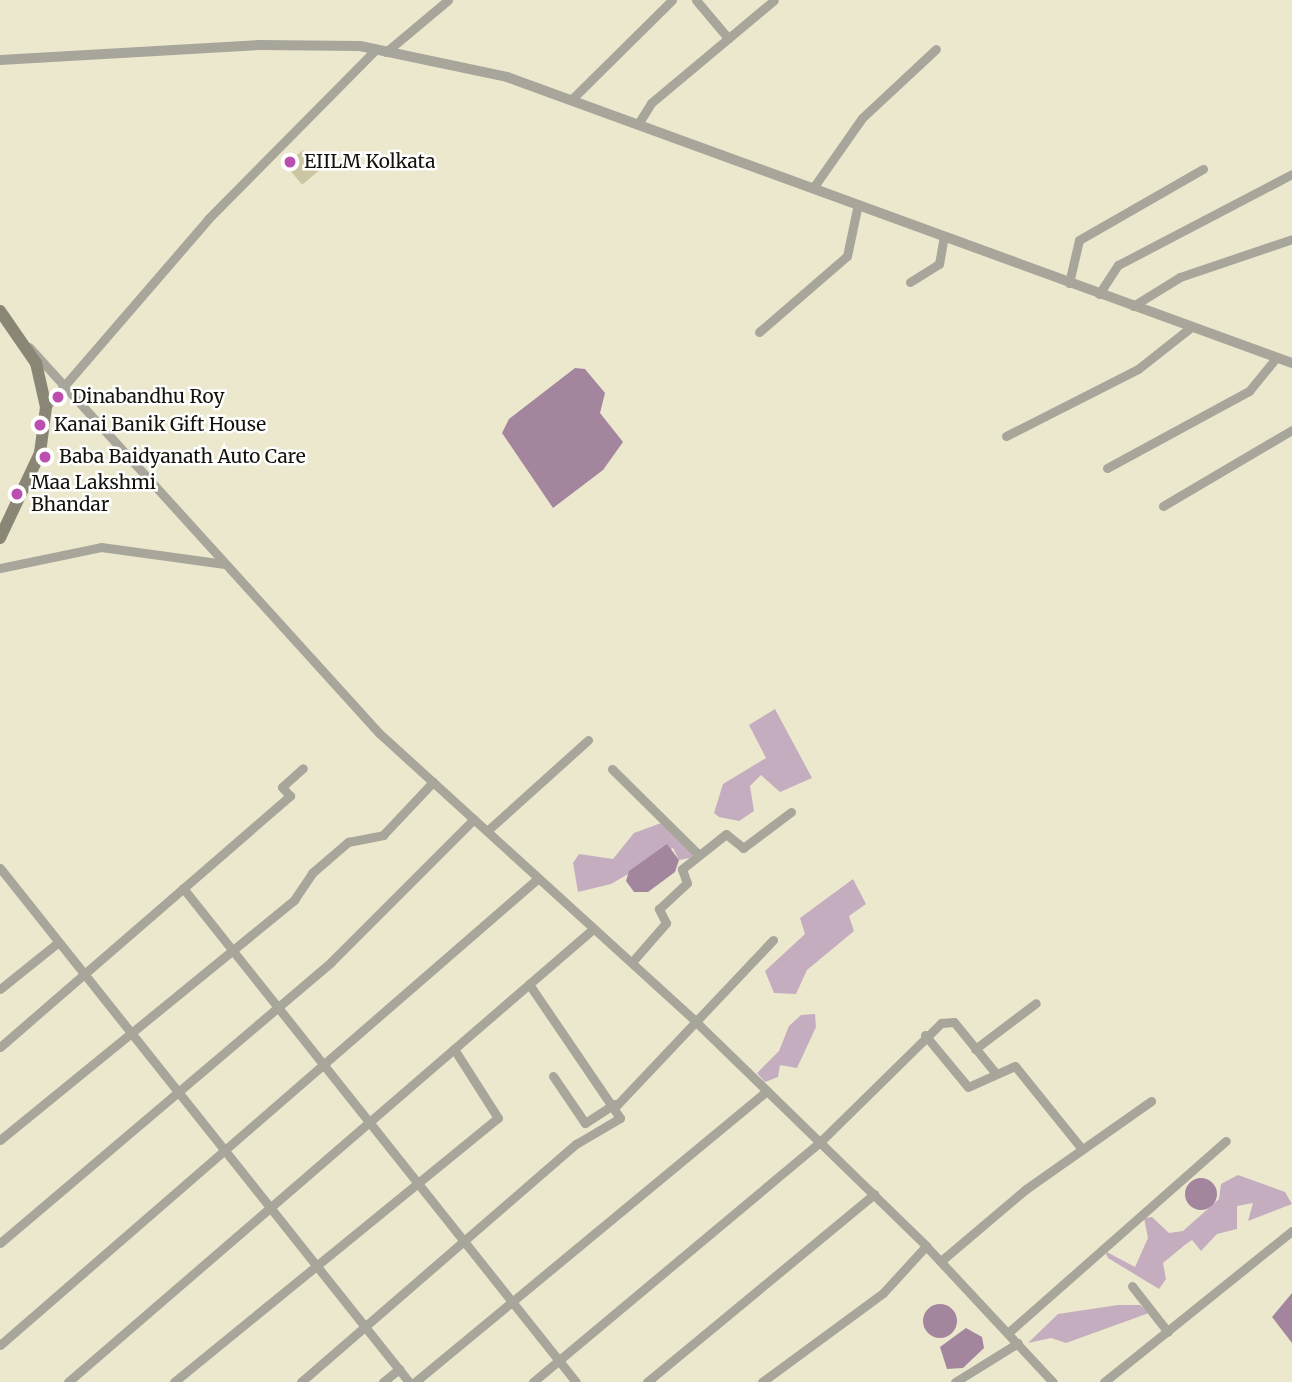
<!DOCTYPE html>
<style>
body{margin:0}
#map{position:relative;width:1292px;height:1382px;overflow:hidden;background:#ece8ce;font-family:Merriweather,serif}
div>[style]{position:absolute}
.green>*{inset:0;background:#c5adc0}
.water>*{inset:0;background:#a3869e}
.round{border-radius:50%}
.building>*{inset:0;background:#cbc5a1;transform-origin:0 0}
.minor>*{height:9px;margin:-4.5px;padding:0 4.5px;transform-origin:4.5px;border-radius:4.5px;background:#a8a69b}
.tertiary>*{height:10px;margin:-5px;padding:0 5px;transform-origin:5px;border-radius:5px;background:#a8a69b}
.secondary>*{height:12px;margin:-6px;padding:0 6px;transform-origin:6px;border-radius:6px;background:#898676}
.dots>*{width:19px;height:19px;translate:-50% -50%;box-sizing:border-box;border:4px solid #fff;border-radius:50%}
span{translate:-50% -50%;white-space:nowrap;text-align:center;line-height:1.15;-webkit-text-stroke:5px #fff;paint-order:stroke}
.poi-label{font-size:19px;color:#141209}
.left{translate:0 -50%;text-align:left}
</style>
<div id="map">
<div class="green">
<div style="clip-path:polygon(775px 709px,812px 778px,780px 792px,761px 775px,750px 786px,754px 811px,739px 821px,719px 817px,714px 813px,723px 784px,766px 758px,749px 725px)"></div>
<div style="clip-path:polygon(664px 822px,681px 831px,694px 854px,690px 858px,679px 860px,673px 848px,611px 884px,578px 892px,573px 863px,579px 854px,613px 859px,634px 833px)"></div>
<div style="clip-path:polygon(853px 879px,866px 904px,849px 916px,854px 931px,807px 970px,796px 994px,774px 993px,765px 971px,805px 934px,800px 918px)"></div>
<div style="clip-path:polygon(815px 1014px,816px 1027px,797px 1068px,780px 1065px,778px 1077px,765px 1082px,757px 1073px,779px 1051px,789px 1026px,801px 1015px)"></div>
<div style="clip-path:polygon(1238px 1175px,1285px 1192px,1292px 1204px,1248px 1221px,1253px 1203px,1237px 1206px,1237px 1229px,1217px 1234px,1201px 1251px,1192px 1240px,1186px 1244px,1163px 1263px,1166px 1279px,1159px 1289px,1108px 1258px,1105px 1251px,1135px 1267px,1148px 1238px,1144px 1218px,1152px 1217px,1169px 1233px,1183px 1231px,1219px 1199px,1221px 1184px)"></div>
<div style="clip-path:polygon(1118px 1305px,1140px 1305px,1149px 1313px,1066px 1343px,1051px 1338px,1028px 1343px,1058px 1314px)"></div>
</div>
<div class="water">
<div style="clip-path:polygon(575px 368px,585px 369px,605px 393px,600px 413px,623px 442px,603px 470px,553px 508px,502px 433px,509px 419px)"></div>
<div style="clip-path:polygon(667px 844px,679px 860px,675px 872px,648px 892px,634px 892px,626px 881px,629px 871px)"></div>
<div class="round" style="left:1185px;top:1178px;width:32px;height:32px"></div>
<div style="clip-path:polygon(1292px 1293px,1292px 1343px,1272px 1317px)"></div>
<div class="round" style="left:923px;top:1304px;width:34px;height:34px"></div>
<div style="clip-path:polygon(966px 1328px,982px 1337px,984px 1348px,963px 1368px,947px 1369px,940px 1347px)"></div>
</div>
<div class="building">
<div style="left:303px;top:150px;width:26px;height:23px;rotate:50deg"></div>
</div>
<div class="minor">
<div style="left:696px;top:0;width:50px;rotate:49.9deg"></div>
<div style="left:386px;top:52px;width:81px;rotate:-40deg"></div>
<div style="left:571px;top:100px;width:142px;rotate:-44.7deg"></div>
<div style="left:638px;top:124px;width:25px;rotate:-58deg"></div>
<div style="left:651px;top:103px;width:160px;rotate:-39.9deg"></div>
<div style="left:813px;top:188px;width:85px;rotate:-55deg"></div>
<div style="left:862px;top:118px;width:101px;rotate:-43deg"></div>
<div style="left:910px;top:282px;width:34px;rotate:-32deg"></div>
<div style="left:939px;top:264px;width:27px;rotate:-80deg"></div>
<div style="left:1069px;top:283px;width:44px;rotate:-76.9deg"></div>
<div style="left:1079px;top:240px;width:143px;rotate:-29.8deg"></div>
<div style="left:1099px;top:294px;width:35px;rotate:-57deg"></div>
<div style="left:1118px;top:265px;width:196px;rotate:-27.6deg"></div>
<div style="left:1133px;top:306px;width:55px;rotate:-31.7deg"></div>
<div style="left:1180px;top:277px;width:118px;rotate:-18.7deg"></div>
<div style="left:759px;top:332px;width:116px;rotate:-40.8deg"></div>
<div style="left:847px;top:256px;width:53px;rotate:-78.1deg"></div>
<div style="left:29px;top:347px;width:521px;rotate:47.8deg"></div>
<div style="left:379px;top:733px;width:426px;rotate:42.3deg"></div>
<div style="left:694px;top:1020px;width:324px;rotate:44.2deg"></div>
<div style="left:926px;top:1246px;width:186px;rotate:47deg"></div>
<div style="left:46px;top:407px;width:248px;rotate:-49.2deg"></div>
<div style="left:208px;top:219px;width:239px;rotate:-45.3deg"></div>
<div style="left:1006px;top:436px;width:148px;rotate:-26.9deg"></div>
<div style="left:1138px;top:369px;width:66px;rotate:-38.3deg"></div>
<div style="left:1107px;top:468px;width:162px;rotate:-28.5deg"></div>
<div style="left:1249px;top:391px;width:43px;rotate:-50.7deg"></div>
<div style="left:1163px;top:506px;width:150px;rotate:-30.5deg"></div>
<div style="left:0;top:568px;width:103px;rotate:-11.7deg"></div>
<div style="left:101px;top:547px;width:125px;rotate:7.8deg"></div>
<div style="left:612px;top:769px;width:122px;rotate:44.7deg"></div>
<div style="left:487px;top:831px;width:136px;rotate:-42deg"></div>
<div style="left:0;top:868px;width:657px;rotate:51.49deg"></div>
<div style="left:183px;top:888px;width:631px;rotate:51.5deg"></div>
<div style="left:632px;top:962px;width:52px;rotate:-48.9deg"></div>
<div style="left:666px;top:923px;width:16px;rotate:-117deg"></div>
<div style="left:659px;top:909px;width:38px;rotate:-43deg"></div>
<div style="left:687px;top:883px;width:15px;rotate:-110deg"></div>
<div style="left:682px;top:869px;width:56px;rotate:-38.5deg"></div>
<div style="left:726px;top:834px;width:22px;rotate:39deg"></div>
<div style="left:743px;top:848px;width:60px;rotate:-36.9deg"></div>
<div style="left:0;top:989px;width:72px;rotate:-38.8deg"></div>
<div style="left:925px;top:1035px;width:67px;rotate:50.4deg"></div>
<div style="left:968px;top:1087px;width:51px;rotate:-24.1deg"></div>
<div style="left:1015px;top:1066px;width:107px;rotate:51.1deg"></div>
<div style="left:0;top:1047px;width:384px;rotate:-40.9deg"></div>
<div style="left:290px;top:796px;width:12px;rotate:-132deg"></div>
<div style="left:282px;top:787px;width:28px;rotate:-42deg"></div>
<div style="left:975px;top:1049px;width:76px;rotate:-37deg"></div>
<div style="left:553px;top:1076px;width:57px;rotate:55.8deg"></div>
<div style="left:585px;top:1123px;width:35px;rotate:-33deg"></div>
<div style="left:615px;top:1107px;width:230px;rotate:-46.6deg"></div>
<div style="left:0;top:1140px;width:380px;rotate:-39.2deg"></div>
<div style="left:294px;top:900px;width:32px;rotate:-56deg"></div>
<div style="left:312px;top:873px;width:48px;rotate:-40.7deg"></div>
<div style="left:348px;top:842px;width:36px;rotate:-11deg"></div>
<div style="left:383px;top:835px;width:73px;rotate:-46.7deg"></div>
<div style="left:0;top:1243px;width:434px;rotate:-40.3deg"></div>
<div style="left:331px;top:962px;width:202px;rotate:-45deg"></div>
<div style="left:941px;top:1261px;width:111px;rotate:-40.3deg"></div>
<div style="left:1026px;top:1189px;width:153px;rotate:-35.1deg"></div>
<div style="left:1132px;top:1286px;width:58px;rotate:52deg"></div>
<div style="left:1009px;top:1332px;width:289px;rotate:-41.4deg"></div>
<div style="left:0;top:1345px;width:710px;rotate:-40.94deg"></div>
<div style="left:68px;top:1382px;width:693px;rotate:-40.79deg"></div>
<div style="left:174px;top:1382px;width:418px;rotate:-39.2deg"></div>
<div style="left:498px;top:1118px;width:82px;rotate:-122.5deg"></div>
<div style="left:301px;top:1382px;width:364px;rotate:-40.9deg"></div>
<div style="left:576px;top:1144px;width:51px;rotate:-30.6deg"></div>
<div style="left:620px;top:1118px;width:162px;rotate:-124.2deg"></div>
<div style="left:383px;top:1382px;width:21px;rotate:-39deg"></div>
<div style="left:415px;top:1382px;width:457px;rotate:-39.6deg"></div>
<div style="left:533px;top:1382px;width:374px;rotate:-39.9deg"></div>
<div style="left:820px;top:1142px;width:170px;rotate:-44.5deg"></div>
<div style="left:941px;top:1023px;width:13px;rotate:-4deg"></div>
<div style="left:954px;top:1022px;width:63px;rotate:50.8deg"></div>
<div style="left:647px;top:1382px;width:295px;rotate:-39.6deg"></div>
<div style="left:762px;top:1382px;width:150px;rotate:-36.3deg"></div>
<div style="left:883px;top:1293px;width:64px;rotate:-47.5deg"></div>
<div style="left:955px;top:1382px;width:74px;rotate:-31.8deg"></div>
<div style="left:1104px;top:1382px;width:241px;rotate:-38.8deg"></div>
</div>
<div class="tertiary">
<div style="left:0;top:60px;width:260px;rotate:-3.3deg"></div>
<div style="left:260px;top:45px;width:100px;rotate:0.6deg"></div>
<div style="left:360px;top:46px;width:150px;rotate:11.9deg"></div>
<div style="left:507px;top:77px;width:835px;rotate:20.02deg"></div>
</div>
<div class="secondary">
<div style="left:0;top:311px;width:63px;rotate:55.3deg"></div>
<div style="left:36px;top:363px;width:45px;rotate:77.2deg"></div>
<div style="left:46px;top:407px;width:46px;rotate:97.4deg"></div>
<div style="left:40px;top:453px;width:94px;rotate:115.2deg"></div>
</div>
<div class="dots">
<div style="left:290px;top:162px;background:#bb4eae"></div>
<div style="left:58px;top:397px;background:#bb4eae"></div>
<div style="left:40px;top:425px;background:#bb4eae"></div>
<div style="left:45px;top:457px;background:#bb4eae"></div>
<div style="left:17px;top:494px;background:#bb4eae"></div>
</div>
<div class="poi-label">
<span class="left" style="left:304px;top:162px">EIILM Kolkata</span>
<span class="left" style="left:72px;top:397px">Dinabandhu Roy</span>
<span class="left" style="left:54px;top:425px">Kanai Banik Gift House</span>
<span class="left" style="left:59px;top:457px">Baba Baidyanath Auto Care</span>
<span class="left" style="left:31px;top:494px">Maa Lakshmi<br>Bhandar</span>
</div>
</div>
